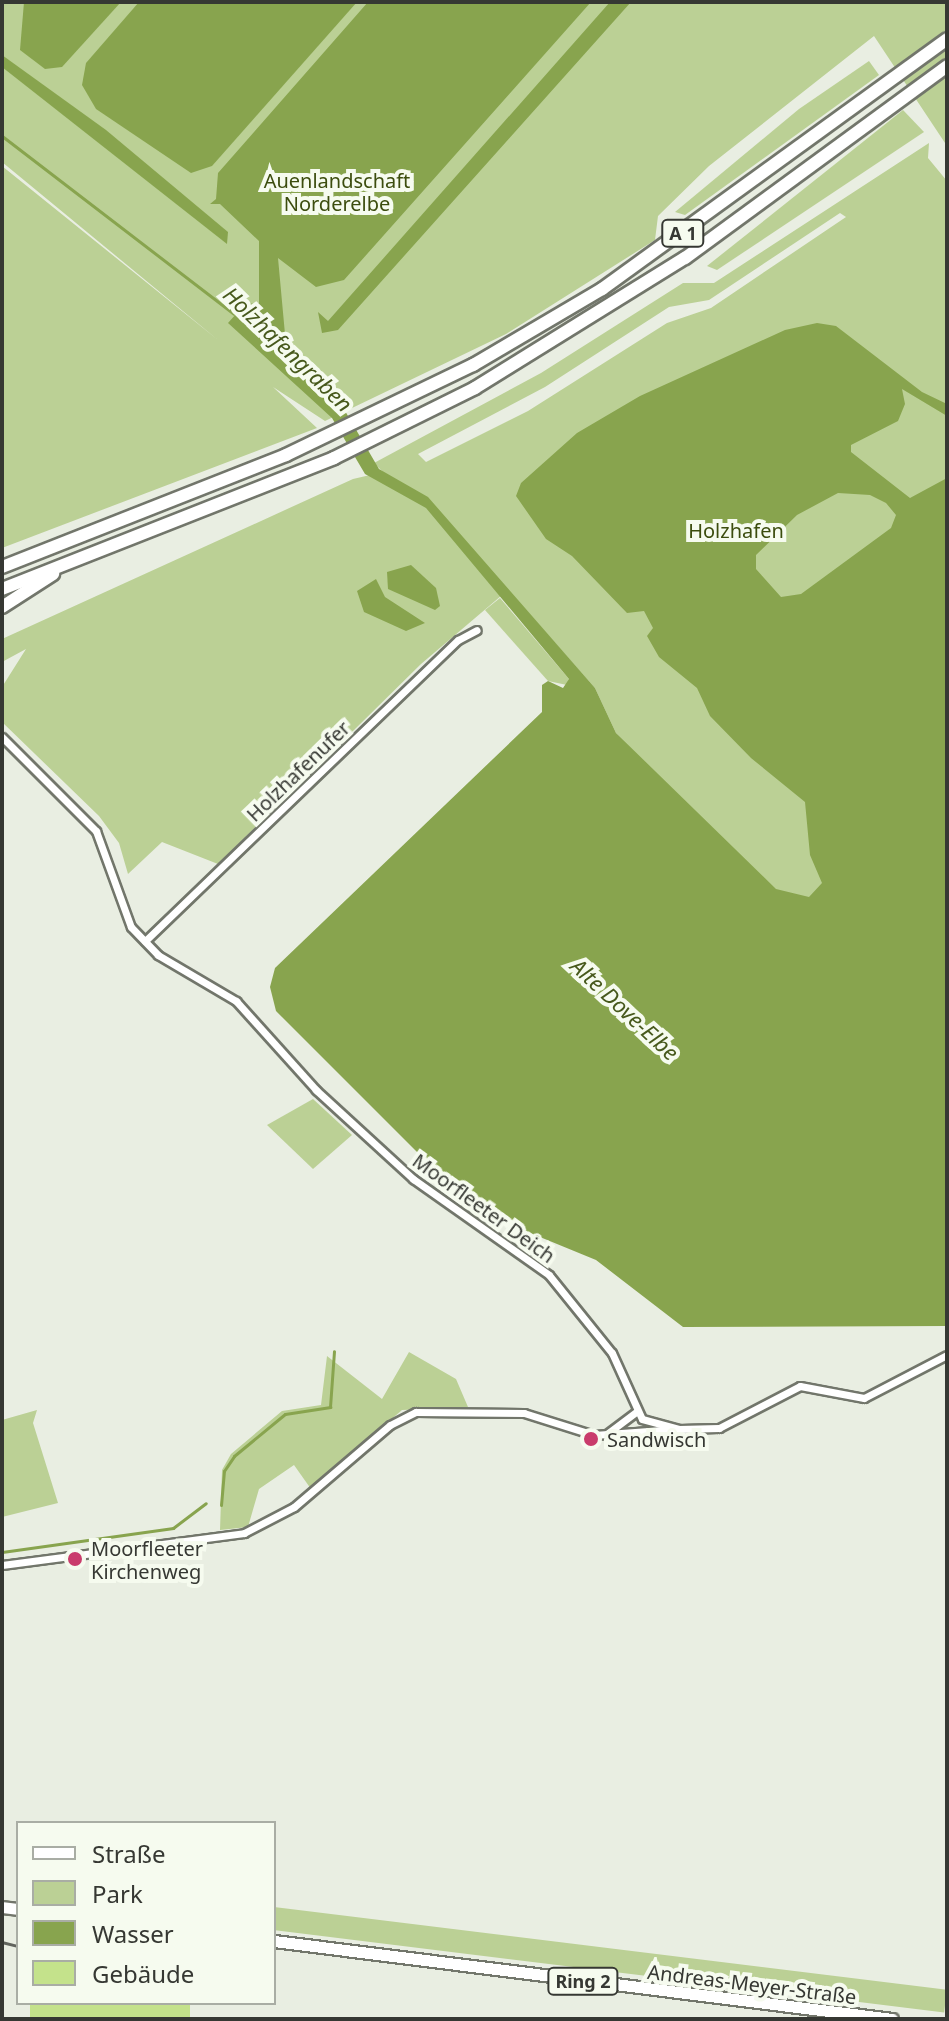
<!DOCTYPE html>
<meta charset="utf-8">
<style>
body{margin:0}
#map{position:relative;width:949px;height:2021px;overflow:hidden;background:#e9eee2;font-family:"Noto Sans",sans-serif}
div>[style]{position:absolute}
.green>*{inset:0;background:#bbd095;transform-origin:0 0}
.water>*{inset:0;background:#88a44e}
.stream>*{height:3px;margin:-1.5px;padding:0 1.5px;transform-origin:1.5px;border-radius:1.5px;background:#88a44e}
.building>*{inset:0;background:#c4e28b;transform-origin:0 0}
.roads{filter:drop-shadow(2px 0 #72766b) drop-shadow(-2px 0 #72766b) drop-shadow(0 2px #72766b) drop-shadow(0 -2px #72766b)}
.minor>*{height:7px;margin:-3.5px;padding:0 3.5px;transform-origin:3.5px;border-radius:3.5px;background:#fff}
.primary>*{height:11px;margin:-5.5px;padding:0 5.5px;transform-origin:5.5px;border-radius:5.5px;background:#fff}
.motorway>*{height:12px;margin:-6px;padding:0 6px;transform-origin:6px;border-radius:6px;background:#fff}
.rail>*{height:3px;margin-top:-1.5px;transform-origin:0;background:repeating-linear-gradient(90deg,#61645d 0 16px,transparent 0 24px)}
.dots>*{width:22px;height:22px;translate:-50% -50%;box-sizing:border-box;border:4px solid #f6fbef;border-radius:50%}
span{translate:-50% -50%;white-space:nowrap;text-align:center;line-height:1.15;-webkit-text-stroke:8px #f6fbef;paint-order:stroke}
.shield-label span{padding:2px 6px;background:#f6fbef;border:2px solid;border-radius:6px;-webkit-text-stroke-width:0}
.shield-label{font-size:18px;color:#363833;font-weight:700}
.park-label{font-size:20px;color:#3c4d0e}
.street-label{font-size:20px;color:#363833}
.poi-label{font-size:20px;color:#363833}
.left{translate:0 -50%;text-align:left}
.water-label{font-size:22px;color:#47591c;font-style:italic}
.frame{position:absolute;inset:0;border:4px solid #363833;pointer-events:none}
.legend{position:absolute;left:16px;top:1821px;width:260px;height:184px;box-sizing:border-box;background:#f6fbef;border:2px solid #a9ada4;margin:0;padding:10px 14px;list-style:none;font-size:24px;color:#363833}
.legend li{display:flex;align-items:center;gap:16px;height:40px}
.legend b{width:40px;border:2px solid #a9ada4}
</style>
<div id="map">
<div class="green">
<div style="clip-path:polygon(2px 2px,947px 2px,947px 146px,874px 36px,709px 166px,658px 216px,655px 240px,506px 334px,325px 421px,273px 387px,317px 428px,2px 548px,2px 166px,218px 340px,2px 162px)"></div>
<div style="clip-path:polygon(869px 61px,879px 75px,685px 215px,675px 212px,799px 109px)"></div>
<div style="clip-path:polygon(903px 110px,924px 132px,717px 270px,707px 266px)"></div>
<div style="clip-path:polygon(evenodd,929px 143px,928px 158px,947px 181px,947px 1190px,795px 920px,616px 733px,595px 688px,508px 590px,421px 664px,218px 864px,162px 842px,128px 874px,119px 843px,99px 816px,2px 722px,2px 687px,26px 649px,2px 662px,2px 639px,353px 479px,383px 472px,374px 463px,541px 373px,683px 283px,714px 283px,929px 143px,840px 213px,846px 217px,711px 308px,667px 323px,528px 411px,426px 462px,418px 454px,545px 387px,669px 307px,709px 300px,840px 213px)"></div>
<div style="clip-path:polygon(500px 598px,569px 679px,567px 685px,548px 681px,485px 610px)"></div>
<div style="clip-path:polygon(313px 1099px,352px 1135px,313px 1169px,267px 1125px)"></div>
<div style="clip-path:polygon(409px 1352px,456px 1379px,468px 1407px,402px 1410px,311px 1489px,294px 1465px,259px 1489px,248px 1527px,220px 1530px,222px 1470px,231px 1454px,282px 1411px,321px 1405px,327px 1356px,382px 1399px)"></div>
<div style="clip-path:polygon(37px 1410px,33px 1423px,58px 1503px,2px 1517px,2px 1420px)"></div>
<div style="left:274px;top:1907px;width:678px;height:23px;rotate:7deg"></div>
</div>
<div class="water">
<div style="clip-path:polygon(24px 2px,121px 2px,62px 67px,45px 69px,20px 50px)"></div>
<div style="clip-path:polygon(139px 2px,357px 2px,212px 166px,191px 173px,96px 109px,82px 85px,86px 63px)"></div>
<div style="clip-path:polygon(evenodd,368px 2px,591px 2px,344px 280px,316px 287px,278px 258px,286px 345px,341px 404px,379px 469px,428px 497px,595px 688px,616px 733px,776px 889px,809px 897px,822px 883px,810px 855px,805px 802px,751px 758px,710px 716px,697px 688px,659px 657px,647px 636px,653px 628px,644px 611px,627px 613px,572px 556px,546px 539px,516px 496px,521px 483px,577px 433px,640px 396px,785px 330px,817px 323px,836px 326px,922px 392px,947px 404px,947px 416px,902px 389px,905px 404px,898px 421px,851px 445px,851px 452px,910px 498px,947px 478px,947px 1326px,683px 1327px,596px 1260px,518px 1228px,430px 1165px,276px 1011px,270px 987px,275px 968px,542px 712px,542px 685px,548px 681px,563px 688px,569px 679px,426px 508px,365px 474px,332px 418px,228px 323px,245px 304px,259px 303px,259px 241px,220px 204px,210px 204px,216px 199px,218px 173px,368px 2px,838px 493px,870px 495px,886px 503px,896px 515px,891px 528px,801px 594px,781px 597px,756px 569px,756px 555px,797px 515px,838px 493px)"></div>
<div style="clip-path:polygon(610px 2px,631px 2px,338px 330px,322px 333px,318px 312px,328px 321px)"></div>
<div style="clip-path:polygon(2px 55px,106px 130px,228px 232px,227px 244px,2px 67px)"></div>
<div style="clip-path:polygon(411px 565px,436px 588px,440px 606px,435px 610px,388px 589px,387px 572px)"></div>
<div style="clip-path:polygon(376px 579px,385px 597px,425px 623px,406px 631px,364px 612px,357px 591px)"></div>
</div>
<div class="stream">
<div style="left:2px;top:136px;width:292px;rotate:37.5deg"></div>
<div style="left:221px;top:1505px;width:34px;rotate:-85deg"></div>
<div style="left:224px;top:1471px;width:18px;rotate:-56deg"></div>
<div style="left:234px;top:1456px;width:66px;rotate:-39.5deg"></div>
<div style="left:285px;top:1414px;width:46px;rotate:-8.8deg"></div>
<div style="left:330px;top:1407px;width:56px;rotate:-85.9deg"></div>
<div style="left:2px;top:1552px;width:173px;rotate:-8deg"></div>
<div style="left:173px;top:1528px;width:41px;rotate:-37.1deg"></div>
</div>
<div class="building">
<div style="left:30px;top:2003px;width:160px;height:16px"></div>
</div>
<div class="roads">
<div class="minor">
<div style="left:2px;top:737px;width:133px;rotate:45deg"></div>
<div style="left:96px;top:831px;width:102px;rotate:70deg"></div>
<div style="left:131px;top:927px;width:39px;rotate:46deg"></div>
<div style="left:158px;top:955px;width:91px;rotate:30.5deg"></div>
<div style="left:236px;top:1001px;width:120px;rotate:48deg"></div>
<div style="left:316px;top:1090px;width:132px;rotate:42.5deg"></div>
<div style="left:413px;top:1179px;width:166px;rotate:35.2deg"></div>
<div style="left:549px;top:1275px;width:100px;rotate:51.1deg"></div>
<div style="left:612px;top:1353px;width:72px;rotate:65.6deg"></div>
<div style="left:642px;top:1419px;width:38px;rotate:15deg"></div>
<div style="left:679px;top:1429px;width:40px;rotate:-1.4deg"></div>
<div style="left:719px;top:1428px;width:91px;rotate:-27.4deg"></div>
<div style="left:800px;top:1386px;width:65px;rotate:10.6deg"></div>
<div style="left:864px;top:1398px;width:93px;rotate:-27.4deg"></div>
<div style="left:145px;top:941px;width:434px;rotate:-43.9deg"></div>
<div style="left:458px;top:640px;width:21px;rotate:-28deg"></div>
<div style="left:608px;top:1433px;width:35px;rotate:-37deg"></div>
<div style="left:2px;top:1565px;width:244px;rotate:-7.5deg"></div>
<div style="left:244px;top:1533px;width:56px;rotate:-27.5deg"></div>
<div style="left:294px;top:1507px;width:126px;rotate:-40.5deg"></div>
<div style="left:390px;top:1425px;width:29px;rotate:-27deg"></div>
<div style="left:416px;top:1412px;width:108px;rotate:0.5deg"></div>
<div style="left:524px;top:1413px;width:73px;rotate:17.4deg"></div>
<div style="left:594px;top:1435px;width:82px;rotate:-4.2deg"></div>
</div>
<div class="primary">
<div style="left:2px;top:1907px;width:16px;rotate:7deg"></div>
<div style="left:274px;top:1941px;width:623px;rotate:7.19deg"></div>
</div>
<div class="motorway">
<div style="left:2px;top:567px;width:305px;rotate:-21.5deg"></div>
<div style="left:286px;top:455px;width:208px;rotate:-25.7deg"></div>
<div style="left:473px;top:365px;width:150px;rotate:-30.5deg"></div>
<div style="left:602px;top:289px;width:426px;rotate:-35.9deg"></div>
<div style="left:2px;top:589px;width:357px;rotate:-21.5deg"></div>
<div style="left:334px;top:458px;width:157px;rotate:-26.4deg"></div>
<div style="left:475px;top:388px;width:247px;rotate:-31.8deg"></div>
<div style="left:685px;top:258px;width:325px;rotate:-36.2deg"></div>
<div style="left:2px;top:607px;width:61px;rotate:-32.9deg"></div>
</div>
</div>
<div class="rail">
<div style="left:2px;top:1942px;width:16px;rotate:14deg"></div>
</div>
<div class="dots">
<div style="left:591px;top:1439px;background:#c93c6c"></div>
<div style="left:75px;top:1559px;background:#c93c6c"></div>
</div>
<div class="shield-label">
<span style="left:683px;top:233px">A 1</span>
<span style="left:583px;top:1981px">Ring 2</span>
</div>
<div class="park-label">
<span style="left:337px;top:192px">Auenlandschaft<br>Norderelbe</span>
<span style="left:736px;top:530px">Holzhafen</span>
</div>
<div class="street-label">
<span style="left:298px;top:771px;rotate:-44deg">Holzhafenufer</span>
<span style="left:484px;top:1208px;rotate:36deg">Moorfleeter Deich</span>
<span style="left:752px;top:1984px;rotate:7deg">Andreas-Meyer-Straße</span>
</div>
<div class="poi-label">
<span class="left" style="left:607px;top:1439px">Sandwisch</span>
<span class="left" style="left:91px;top:1560px">Moorfleeter<br>Kirchenweg</span>
</div>
<div class="water-label">
<span style="left:288px;top:349px;rotate:44deg">Holzhafengraben</span>
<span style="left:625px;top:1009px;rotate:43deg">Alte Dove-Elbe</span>
</div>
<div class="frame"></div>
<ul class="legend">
<li><b style="height:10px;background:#fff"></b>Straße</li>
<li><b style="height:22px;background:#bbd095"></b>Park</li>
<li><b style="height:22px;background:#88a44e"></b>Wasser</li>
<li><b style="height:22px;background:#c4e28b"></b>Gebäude</li>
</ul>
</div>
